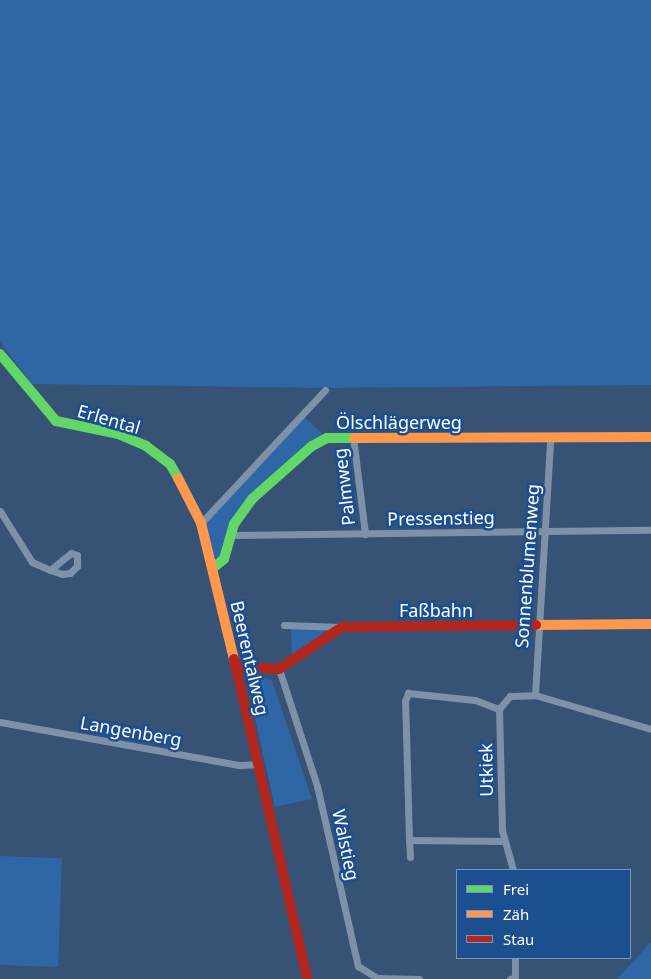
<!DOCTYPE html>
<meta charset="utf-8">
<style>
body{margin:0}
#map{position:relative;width:651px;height:979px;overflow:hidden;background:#365274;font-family:"Noto Sans",sans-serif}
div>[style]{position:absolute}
.green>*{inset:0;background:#2f66a5;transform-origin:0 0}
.street>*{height:7px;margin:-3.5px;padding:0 3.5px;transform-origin:3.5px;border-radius:3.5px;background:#7d92a8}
.fast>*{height:10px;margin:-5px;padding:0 5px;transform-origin:5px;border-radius:5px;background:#63d668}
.slow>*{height:10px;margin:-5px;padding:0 5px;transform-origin:5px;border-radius:5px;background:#ff974d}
.jam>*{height:10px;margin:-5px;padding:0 5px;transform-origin:5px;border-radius:5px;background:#b3261e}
span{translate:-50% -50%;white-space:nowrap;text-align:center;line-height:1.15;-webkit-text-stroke:5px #1b4f8f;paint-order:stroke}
.street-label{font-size:18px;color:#fff}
.legend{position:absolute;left:456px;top:869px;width:175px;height:90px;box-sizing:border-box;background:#1b4f8f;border:1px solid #7695bc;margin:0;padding:6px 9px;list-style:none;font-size:15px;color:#fff}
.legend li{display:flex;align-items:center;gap:10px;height:25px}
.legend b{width:25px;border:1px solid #7695bc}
</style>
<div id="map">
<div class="green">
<div style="clip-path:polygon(0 0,651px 0,651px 385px,321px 388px,32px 384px,0 342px)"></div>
<div style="clip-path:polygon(302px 415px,327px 438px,240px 514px,224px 559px,214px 557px,201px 523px)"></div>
<div style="clip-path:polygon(291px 625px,324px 626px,323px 638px,292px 662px)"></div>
<div style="clip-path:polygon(262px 676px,272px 681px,312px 799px,275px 807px,246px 678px)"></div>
<div style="left:0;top:856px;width:62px;height:109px;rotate:2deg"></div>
<div style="clip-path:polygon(651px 942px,651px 979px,617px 979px)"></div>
</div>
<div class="street">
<div style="left:353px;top:437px;width:98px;rotate:82.9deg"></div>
<div style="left:0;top:511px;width:60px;rotate:57.9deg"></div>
<div style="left:32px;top:562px;width:20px;rotate:24deg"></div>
<div style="left:50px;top:570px;width:13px;rotate:18deg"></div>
<div style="left:62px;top:574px;width:8px;rotate:-7deg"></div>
<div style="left:70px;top:573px;width:10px;rotate:-45deg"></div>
<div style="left:77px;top:566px;width:11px;rotate:-90deg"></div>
<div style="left:77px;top:555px;width:6px;rotate:-162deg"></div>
<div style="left:71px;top:553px;width:27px;rotate:141deg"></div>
<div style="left:201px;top:523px;width:182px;rotate:-47deg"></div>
<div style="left:231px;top:535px;width:420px;rotate:-0.7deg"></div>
<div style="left:284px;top:625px;width:58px;rotate:2deg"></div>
<div style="left:279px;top:669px;width:123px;rotate:72deg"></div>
<div style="left:317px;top:786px;width:185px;rotate:77.2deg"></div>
<div style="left:358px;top:966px;width:22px;rotate:32deg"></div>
<div style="left:377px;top:978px;width:42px;rotate:1.4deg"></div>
<div style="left:535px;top:695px;width:256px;rotate:-86.6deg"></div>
<div style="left:0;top:722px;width:244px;rotate:10.2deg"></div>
<div style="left:240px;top:765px;width:18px;rotate:-3deg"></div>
<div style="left:409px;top:840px;width:139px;rotate:-91.6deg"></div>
<div style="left:405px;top:701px;width:9px;rotate:-69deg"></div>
<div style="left:408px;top:693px;width:67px;rotate:6deg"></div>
<div style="left:475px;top:700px;width:26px;rotate:21deg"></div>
<div style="left:410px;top:857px;width:17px;rotate:-93deg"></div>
<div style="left:409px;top:840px;width:94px;rotate:0.6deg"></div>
<div style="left:513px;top:870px;width:41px;rotate:-105.4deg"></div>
<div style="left:502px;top:830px;width:121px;rotate:-91.4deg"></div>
<div style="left:499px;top:709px;width:17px;rotate:-50deg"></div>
<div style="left:510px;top:696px;width:25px;rotate:-2deg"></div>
<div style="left:535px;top:695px;width:121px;rotate:16.3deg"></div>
<div style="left:510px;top:979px;width:5px;rotate:-11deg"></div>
<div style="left:515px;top:978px;width:20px;rotate:-90deg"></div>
</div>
<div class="fast">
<div style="left:0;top:354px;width:87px;rotate:50.1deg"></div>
<div style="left:56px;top:421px;width:63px;rotate:11.8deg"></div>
<div style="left:118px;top:434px;width:30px;rotate:23deg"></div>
<div style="left:146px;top:446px;width:30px;rotate:37deg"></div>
<div style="left:170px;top:464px;width:16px;rotate:60deg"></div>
<div style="left:213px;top:568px;width:14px;rotate:-39deg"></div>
<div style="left:224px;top:559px;width:36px;rotate:-74deg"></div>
<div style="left:234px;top:524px;width:31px;rotate:-54deg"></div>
<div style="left:252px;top:499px;width:80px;rotate:-41.5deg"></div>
<div style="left:312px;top:446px;width:17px;rotate:-28deg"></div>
<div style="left:327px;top:438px;width:27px"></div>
</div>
<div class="slow">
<div style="left:354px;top:438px;width:297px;rotate:-0.2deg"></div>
<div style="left:178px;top:478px;width:51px;rotate:62.9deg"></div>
<div style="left:201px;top:523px;width:140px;rotate:76.4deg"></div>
<div style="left:536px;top:625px;width:115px;rotate:-0.5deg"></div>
</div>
<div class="jam">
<div style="left:234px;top:659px;width:328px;rotate:77.1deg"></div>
<div style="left:235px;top:667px;width:44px;rotate:2.6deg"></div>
<div style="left:279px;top:669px;width:76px;rotate:-33.7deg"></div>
<div style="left:342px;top:627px;width:194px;rotate:-0.6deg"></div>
</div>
<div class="street-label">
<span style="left:109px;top:419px;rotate:16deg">Erlental</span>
<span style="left:399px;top:422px">Ölschlägerweg</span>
<span style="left:344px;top:487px;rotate:-97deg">Palmweg</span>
<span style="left:441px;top:518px;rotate:-1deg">Pressenstieg</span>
<span style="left:527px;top:566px;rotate:-86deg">Sonnenblumenweg</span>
<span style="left:436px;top:610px">Faßbahn</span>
<span style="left:250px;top:658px;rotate:77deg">Beerentalweg</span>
<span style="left:131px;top:731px;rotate:10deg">Langenberg</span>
<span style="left:486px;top:770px;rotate:-91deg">Utkiek</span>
<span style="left:346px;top:845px;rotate:78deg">Walstieg</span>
</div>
<ul class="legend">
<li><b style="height:6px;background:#63d668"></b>Frei</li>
<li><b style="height:6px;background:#ff974d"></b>Zäh</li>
<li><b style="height:6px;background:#b3261e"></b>Stau</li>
</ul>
</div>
